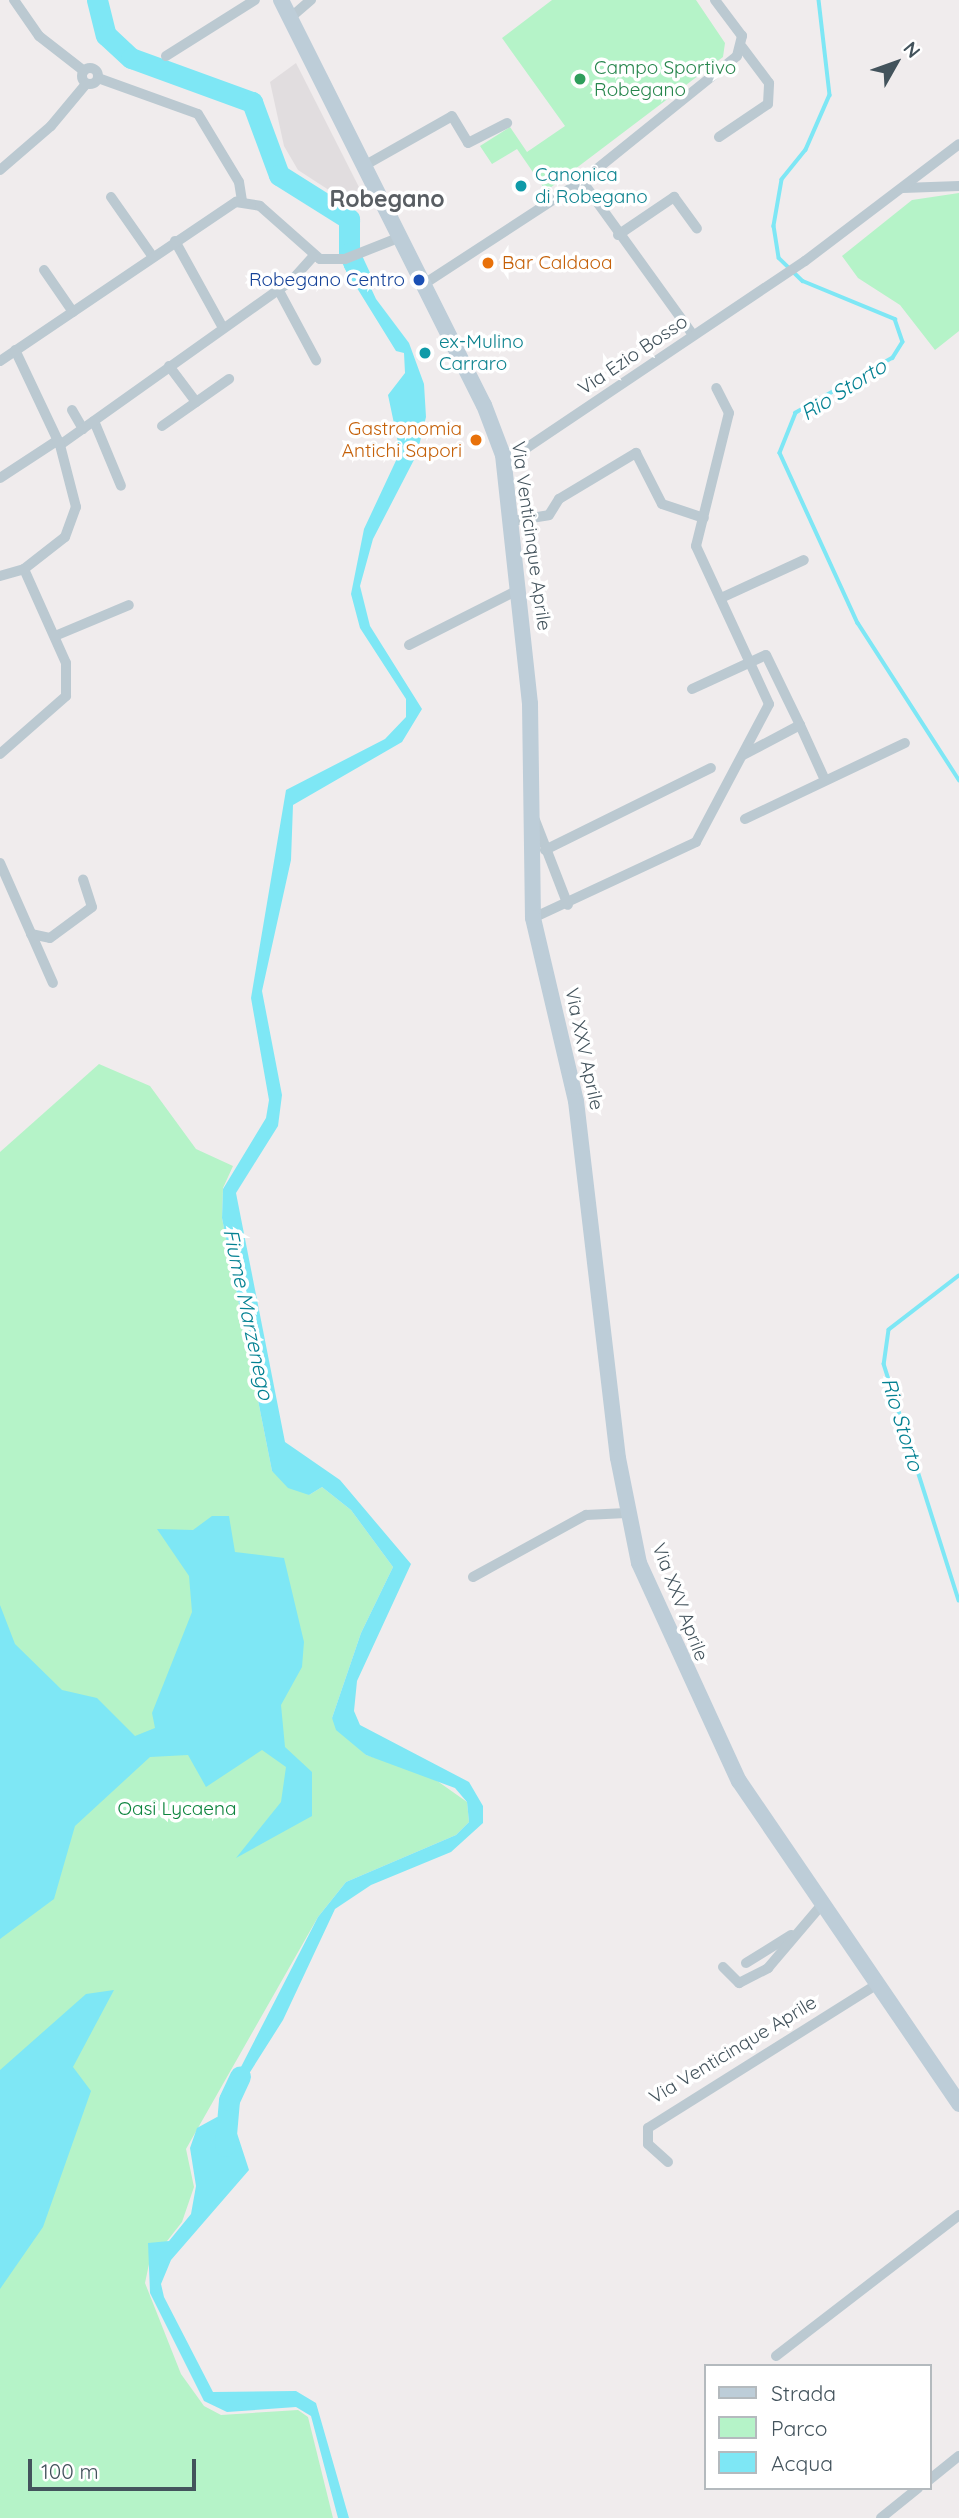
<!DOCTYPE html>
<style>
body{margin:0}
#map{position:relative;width:959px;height:2518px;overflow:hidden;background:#f0eced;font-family:Quicksand,sans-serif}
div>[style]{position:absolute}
.education>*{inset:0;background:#e1dddf}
.green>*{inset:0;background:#b5f3c8}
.water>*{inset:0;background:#7ee7f5}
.stream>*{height:3.5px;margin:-1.75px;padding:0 1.75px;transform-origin:1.75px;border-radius:1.75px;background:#7ee7f5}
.river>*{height:21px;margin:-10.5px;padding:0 10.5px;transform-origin:10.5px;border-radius:10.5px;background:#7ee7f5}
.street>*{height:10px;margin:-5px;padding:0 5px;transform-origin:5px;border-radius:5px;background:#bbc9d1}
.street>.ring{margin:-5px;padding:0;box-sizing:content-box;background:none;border:10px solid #bbc9d1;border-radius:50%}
.secondary>*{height:16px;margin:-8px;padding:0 8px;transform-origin:8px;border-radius:8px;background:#bdcdd8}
.dots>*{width:19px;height:19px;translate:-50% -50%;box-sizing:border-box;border:4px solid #fff;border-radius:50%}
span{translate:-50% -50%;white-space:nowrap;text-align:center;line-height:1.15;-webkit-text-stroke:7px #fff;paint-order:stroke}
.leisure-label{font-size:19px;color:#27864d}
.left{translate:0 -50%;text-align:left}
.culture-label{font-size:19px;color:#0d838f}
.food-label{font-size:19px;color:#c56008}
.right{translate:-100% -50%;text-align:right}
.transit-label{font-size:19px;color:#164399}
.street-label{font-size:19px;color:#43535c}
.park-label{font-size:19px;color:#0d843e}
.water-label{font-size:21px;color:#038192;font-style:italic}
.quarter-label{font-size:23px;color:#595e63;font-weight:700}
.legend{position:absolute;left:704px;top:2364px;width:228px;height:126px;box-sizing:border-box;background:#fff;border:2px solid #b4babe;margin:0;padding:9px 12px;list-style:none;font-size:21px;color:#43535c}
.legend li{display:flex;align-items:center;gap:14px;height:35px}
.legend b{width:35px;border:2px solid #b4babe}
.north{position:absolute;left:861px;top:28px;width:70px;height:70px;-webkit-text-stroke:5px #fff;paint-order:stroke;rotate:50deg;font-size:19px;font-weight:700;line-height:28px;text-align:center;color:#43535c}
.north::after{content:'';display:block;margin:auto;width:24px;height:32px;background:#43535c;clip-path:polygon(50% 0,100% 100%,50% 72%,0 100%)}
.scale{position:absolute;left:28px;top:2459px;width:168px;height:32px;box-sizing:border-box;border:4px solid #43535c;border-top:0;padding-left:9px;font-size:21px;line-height:24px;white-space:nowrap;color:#43535c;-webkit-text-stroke:5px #fff;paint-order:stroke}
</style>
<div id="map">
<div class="education">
<div style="clip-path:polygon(296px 63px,366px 201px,355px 207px,298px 170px,284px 146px,270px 82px)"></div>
</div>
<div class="green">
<div style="clip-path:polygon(552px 0,696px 0,725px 43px,723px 57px,546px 191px,517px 149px,492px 164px,480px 146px,510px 127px,527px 152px,565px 126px,502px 38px)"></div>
<div style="clip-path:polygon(959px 193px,959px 331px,935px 350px,900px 305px,858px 278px,842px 256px,912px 200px)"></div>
<div style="clip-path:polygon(99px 1064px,150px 1086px,196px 1149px,233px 1166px,223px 1188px,222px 1218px,272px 1471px,309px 1495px,322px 1487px,351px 1510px,393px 1567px,361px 1633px,332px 1718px,366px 1755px,426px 1773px,467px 1802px,469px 1822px,456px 1835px,346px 1882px,318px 1917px,186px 2149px,194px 2187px,182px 2222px,149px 2264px,145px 2283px,181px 2374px,204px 2406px,221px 2415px,298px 2410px,308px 2417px,333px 2518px,0 2518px,0 1152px)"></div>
</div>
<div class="water">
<div style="clip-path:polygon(358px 260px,376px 299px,409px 343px,424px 384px,426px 417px,417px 454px,373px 539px,360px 586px,370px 626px,422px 709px,402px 742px,293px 805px,291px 860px,262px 991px,282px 1095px,278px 1126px,236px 1193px,285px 1442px,340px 1480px,411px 1564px,357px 1681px,354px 1711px,360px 1725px,469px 1782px,483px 1806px,483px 1823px,451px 1852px,371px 1885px,335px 1909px,283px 2020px,233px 2099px,224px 2100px,318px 1917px,346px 1882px,456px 1835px,469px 1822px,467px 1802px,455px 1788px,366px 1755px,336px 1730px,332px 1718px,361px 1633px,393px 1567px,351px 1510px,322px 1487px,309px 1495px,288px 1488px,272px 1471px,222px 1218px,223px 1189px,266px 1118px,269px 1100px,251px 998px,286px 790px,385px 739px,406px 717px,406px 699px,360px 628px,351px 594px,364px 529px,400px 452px,388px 395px,405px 373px,404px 353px,396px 351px,344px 267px)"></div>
<div style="clip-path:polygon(212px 1516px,229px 1516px,235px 1552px,284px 1558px,304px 1642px,302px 1667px,281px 1705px,285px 1747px,312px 1772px,312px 1816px,236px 1858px,281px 1802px,286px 1767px,262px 1750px,206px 1787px,188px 1755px,150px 1757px,75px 1826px,54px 1899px,0 1939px,0 1605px,15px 1644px,62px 1690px,97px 1698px,135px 1736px,155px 1728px,152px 1713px,192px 1612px,189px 1576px,157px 1529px,193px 1530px)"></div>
<div style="clip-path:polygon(114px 1990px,73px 2067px,91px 2091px,43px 2227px,0 2289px,0 2070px,86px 1994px)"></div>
<div style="clip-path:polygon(217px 2117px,233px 2121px,249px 2170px,171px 2260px,161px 2284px,164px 2297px,213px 2392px,296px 2391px,316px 2403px,349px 2518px,338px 2518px,311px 2416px,296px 2407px,227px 2412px,204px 2401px,150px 2293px,148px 2243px,169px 2241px,191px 2214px,196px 2186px,190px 2148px,197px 2128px)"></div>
</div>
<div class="stream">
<div style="left:819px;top:0;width:96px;rotate:83.4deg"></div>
<div style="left:830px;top:95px;width:60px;rotate:113.6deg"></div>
<div style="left:806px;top:150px;width:38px;rotate:129deg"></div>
<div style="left:782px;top:180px;width:47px;rotate:99.9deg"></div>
<div style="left:774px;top:226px;width:32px;rotate:81deg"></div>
<div style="left:779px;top:258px;width:33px;rotate:44deg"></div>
<div style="left:803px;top:281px;width:100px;rotate:22.4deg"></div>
<div style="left:895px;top:319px;width:24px;rotate:71deg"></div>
<div style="left:903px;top:342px;width:19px;rotate:122deg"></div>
<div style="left:893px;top:358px;width:112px;rotate:150.4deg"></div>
<div style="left:796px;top:413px;width:43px;rotate:111.8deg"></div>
<div style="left:780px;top:453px;width:187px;rotate:65.4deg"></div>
<div style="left:858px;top:623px;width:187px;rotate:57.2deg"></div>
<div style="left:959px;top:1276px;width:88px;rotate:142.4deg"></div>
<div style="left:889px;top:1330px;width:34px;rotate:98deg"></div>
<div style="left:884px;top:1364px;width:248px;rotate:72.4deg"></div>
</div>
<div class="river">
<div style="left:97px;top:0;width:36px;rotate:76deg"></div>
<div style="left:106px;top:35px;width:34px;rotate:43deg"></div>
<div style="left:131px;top:58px;width:129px;rotate:20deg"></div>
<div style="left:252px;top:102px;width:78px;rotate:69.7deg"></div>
<div style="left:279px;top:175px;width:83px;rotate:32.2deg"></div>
<div style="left:349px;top:219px;width:34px;rotate:90deg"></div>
<div style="left:349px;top:253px;width:26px;rotate:65deg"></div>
<div style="left:225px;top:2146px;width:46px;rotate:-85deg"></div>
<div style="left:229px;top:2100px;width:26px;rotate:-65deg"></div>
</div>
<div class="street">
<div style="left:14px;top:0;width:44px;rotate:55.2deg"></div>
<div style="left:39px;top:36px;width:57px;rotate:37.9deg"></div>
<div style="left:290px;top:18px;width:28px;rotate:-41deg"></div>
<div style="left:166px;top:56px;width:105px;rotate:-32.2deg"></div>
<div class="ring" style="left:82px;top:68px;width:6px;height:6px"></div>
<div style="left:98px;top:78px;width:106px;rotate:19.8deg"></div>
<div style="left:198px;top:114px;width:79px;rotate:58.9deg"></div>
<div style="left:239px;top:182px;width:18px;rotate:81deg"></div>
<div style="left:719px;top:137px;width:59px;rotate:-34deg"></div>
<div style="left:768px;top:104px;width:21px;rotate:-87deg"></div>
<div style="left:769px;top:83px;width:45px;rotate:-126.9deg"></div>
<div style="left:362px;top:167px;width:103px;rotate:-29.5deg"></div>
<div style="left:452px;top:116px;width:31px;rotate:59deg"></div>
<div style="left:468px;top:143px;width:44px;rotate:-27.1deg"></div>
<div style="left:0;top:170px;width:67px;rotate:-40.8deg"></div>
<div style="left:51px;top:126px;width:55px;rotate:-50.2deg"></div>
<div style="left:582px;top:181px;width:190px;rotate:54.2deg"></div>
<div style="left:903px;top:188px;width:56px;rotate:-2deg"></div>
<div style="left:111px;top:197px;width:73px;rotate:55deg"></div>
<div style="left:618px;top:235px;width:68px;rotate:-34.2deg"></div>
<div style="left:674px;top:197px;width:39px;rotate:54deg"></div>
<div style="left:175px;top:241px;width:99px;rotate:61.1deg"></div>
<div style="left:44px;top:270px;width:51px;rotate:55.4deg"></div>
<div style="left:424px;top:284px;width:189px;rotate:-33.1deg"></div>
<div style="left:582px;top:181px;width:199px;rotate:-38.9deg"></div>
<div style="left:737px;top:56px;width:21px;rotate:-76deg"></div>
<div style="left:742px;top:36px;width:45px;rotate:-126.9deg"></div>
<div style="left:278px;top:289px;width:81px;rotate:61.8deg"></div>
<div style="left:0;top:361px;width:285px;rotate:-34deg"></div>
<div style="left:236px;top:202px;width:24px;rotate:9deg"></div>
<div style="left:260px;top:206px;width:80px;rotate:41.5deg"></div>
<div style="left:320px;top:259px;width:25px"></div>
<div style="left:345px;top:259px;width:57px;rotate:-21.6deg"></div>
<div style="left:169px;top:366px;width:45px;rotate:53.1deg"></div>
<div style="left:72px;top:410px;width:22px;rotate:60deg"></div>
<div style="left:94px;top:421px;width:70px;rotate:67.4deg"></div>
<div style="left:162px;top:426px;width:82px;rotate:-35deg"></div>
<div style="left:60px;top:445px;width:285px;rotate:-35.4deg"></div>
<div style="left:292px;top:280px;width:31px;rotate:-48deg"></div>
<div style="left:503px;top:455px;width:23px;rotate:-15deg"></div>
<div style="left:525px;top:449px;width:337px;rotate:-33.9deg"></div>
<div style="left:805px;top:261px;width:193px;rotate:-37.2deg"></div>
<div style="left:0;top:478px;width:69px;rotate:-33.2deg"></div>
<div style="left:512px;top:521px;width:37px;rotate:-9deg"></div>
<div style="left:549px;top:515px;width:19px;rotate:-58deg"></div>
<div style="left:559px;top:499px;width:90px;rotate:-30.9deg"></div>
<div style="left:636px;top:453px;width:57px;rotate:63deg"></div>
<div style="left:662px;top:504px;width:44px;rotate:18.4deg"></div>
<div style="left:0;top:576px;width:25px;rotate:-16deg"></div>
<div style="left:721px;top:598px;width:91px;rotate:-24.6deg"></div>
<div style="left:55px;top:636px;width:80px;rotate:-22.7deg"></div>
<div style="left:409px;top:645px;width:122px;rotate:-26.8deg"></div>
<div style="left:692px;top:689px;width:81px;rotate:-24.7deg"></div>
<div style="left:766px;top:655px;width:78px;rotate:64.1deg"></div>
<div style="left:800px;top:725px;width:64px;rotate:152.2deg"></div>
<div style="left:800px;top:725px;width:60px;rotate:65.6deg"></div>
<div style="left:0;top:754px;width:88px;rotate:-41.3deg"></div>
<div style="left:66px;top:696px;width:33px;rotate:-90deg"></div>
<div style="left:66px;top:663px;width:103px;rotate:-114.1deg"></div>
<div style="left:24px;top:569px;width:52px;rotate:-38deg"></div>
<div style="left:65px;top:537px;width:32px;rotate:-70deg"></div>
<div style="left:76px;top:507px;width:64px;rotate:-104.5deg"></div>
<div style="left:60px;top:445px;width:105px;rotate:-115.3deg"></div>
<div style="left:745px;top:819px;width:177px;rotate:-25.4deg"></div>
<div style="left:535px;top:820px;width:91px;rotate:68.8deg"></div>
<div style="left:545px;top:850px;width:185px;rotate:-26.3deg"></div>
<div style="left:0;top:863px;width:131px;rotate:66.2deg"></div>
<div style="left:533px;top:918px;width:180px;rotate:-25deg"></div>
<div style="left:696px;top:842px;width:156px;rotate:-62.1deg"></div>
<div style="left:769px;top:704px;width:174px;rotate:-114.8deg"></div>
<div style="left:696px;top:546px;width:137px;rotate:-76.1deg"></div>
<div style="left:729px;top:413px;width:28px;rotate:-117deg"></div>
<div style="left:31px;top:934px;width:19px;rotate:12deg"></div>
<div style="left:50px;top:938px;width:52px;rotate:-36.4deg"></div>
<div style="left:92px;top:907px;width:29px;rotate:-108deg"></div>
<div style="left:473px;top:1577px;width:129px;rotate:-28.8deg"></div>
<div style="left:586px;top:1515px;width:40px;rotate:-2.9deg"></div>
<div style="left:746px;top:1963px;width:53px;rotate:-31.9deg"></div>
<div style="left:723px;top:1967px;width:23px;rotate:45deg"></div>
<div style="left:739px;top:1983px;width:33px;rotate:-27deg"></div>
<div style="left:768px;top:1968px;width:80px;rotate:-49.6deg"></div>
<div style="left:668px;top:2162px;width:27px;rotate:-138deg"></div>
<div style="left:648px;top:2144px;width:16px;rotate:-90deg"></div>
<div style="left:648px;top:2128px;width:269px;rotate:-32.1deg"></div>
<div style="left:776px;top:2356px;width:231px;rotate:-37.6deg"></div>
<div style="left:929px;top:2480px;width:38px;rotate:-39deg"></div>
<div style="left:881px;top:2518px;width:48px;rotate:-39deg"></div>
</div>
<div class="secondary">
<div style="left:281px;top:0;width:453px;rotate:63.4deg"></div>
<div style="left:484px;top:405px;width:53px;rotate:69.2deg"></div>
<div style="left:503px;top:455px;width:250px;rotate:83.8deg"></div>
<div style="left:530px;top:704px;width:214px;rotate:89.2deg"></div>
<div style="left:533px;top:918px;width:188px;rotate:76.8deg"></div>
<div style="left:576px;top:1101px;width:359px;rotate:83.3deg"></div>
<div style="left:618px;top:1458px;width:107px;rotate:78.7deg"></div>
<div style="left:639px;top:1563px;width:240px;rotate:65.4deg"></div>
<div style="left:739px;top:1781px;width:391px;rotate:55.7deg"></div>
</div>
<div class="dots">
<div style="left:580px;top:79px;background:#2e9e5b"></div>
<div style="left:521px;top:186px;background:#0f9aa8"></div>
<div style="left:488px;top:263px;background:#e8710a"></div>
<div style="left:419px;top:280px;background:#1a4fb4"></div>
<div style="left:425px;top:353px;background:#0f9aa8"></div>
<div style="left:476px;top:440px;background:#e8710a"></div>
</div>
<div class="leisure-label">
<span class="left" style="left:594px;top:79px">Campo Sportivo<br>Robegano</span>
</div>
<div class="culture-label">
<span class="left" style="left:535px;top:186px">Canonica<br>di Robegano</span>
<span class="left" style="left:439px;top:353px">ex-Mulino<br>Carraro</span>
</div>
<div class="food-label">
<span class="left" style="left:502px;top:263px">Bar Caldaoa</span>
<span class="right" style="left:462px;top:440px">Gastronomia<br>Antichi Sapori</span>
</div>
<div class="transit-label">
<span class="right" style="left:405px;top:280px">Robegano Centro</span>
</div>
<div class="street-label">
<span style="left:633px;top:355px;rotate:-34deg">Via Ezio Bosso</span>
<span style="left:531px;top:536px;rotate:82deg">Via Venticinque Aprile</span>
<span style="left:584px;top:1049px;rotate:78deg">Via XXV Aprile</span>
<span style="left:680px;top:1602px;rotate:69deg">Via XXV Aprile</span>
<span style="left:733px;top:2050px;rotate:-31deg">Via Venticinque Aprile</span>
</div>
<div class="park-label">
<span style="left:177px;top:1809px">Oasi Lycaena</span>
</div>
<div class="water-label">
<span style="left:843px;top:389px;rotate:-32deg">Rio Storto</span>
<span style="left:249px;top:1314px;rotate:78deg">Fiume Marzenego</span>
<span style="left:903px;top:1424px;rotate:73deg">Rio Storto</span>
</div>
<div class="quarter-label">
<span style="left:387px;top:199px">Robegano</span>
</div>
<ul class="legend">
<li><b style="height:9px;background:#bdcdd8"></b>Strada</li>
<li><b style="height:19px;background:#b5f3c8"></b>Parco</li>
<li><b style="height:19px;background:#7ee7f5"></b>Acqua</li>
</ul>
<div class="north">N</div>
<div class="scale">100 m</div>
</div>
